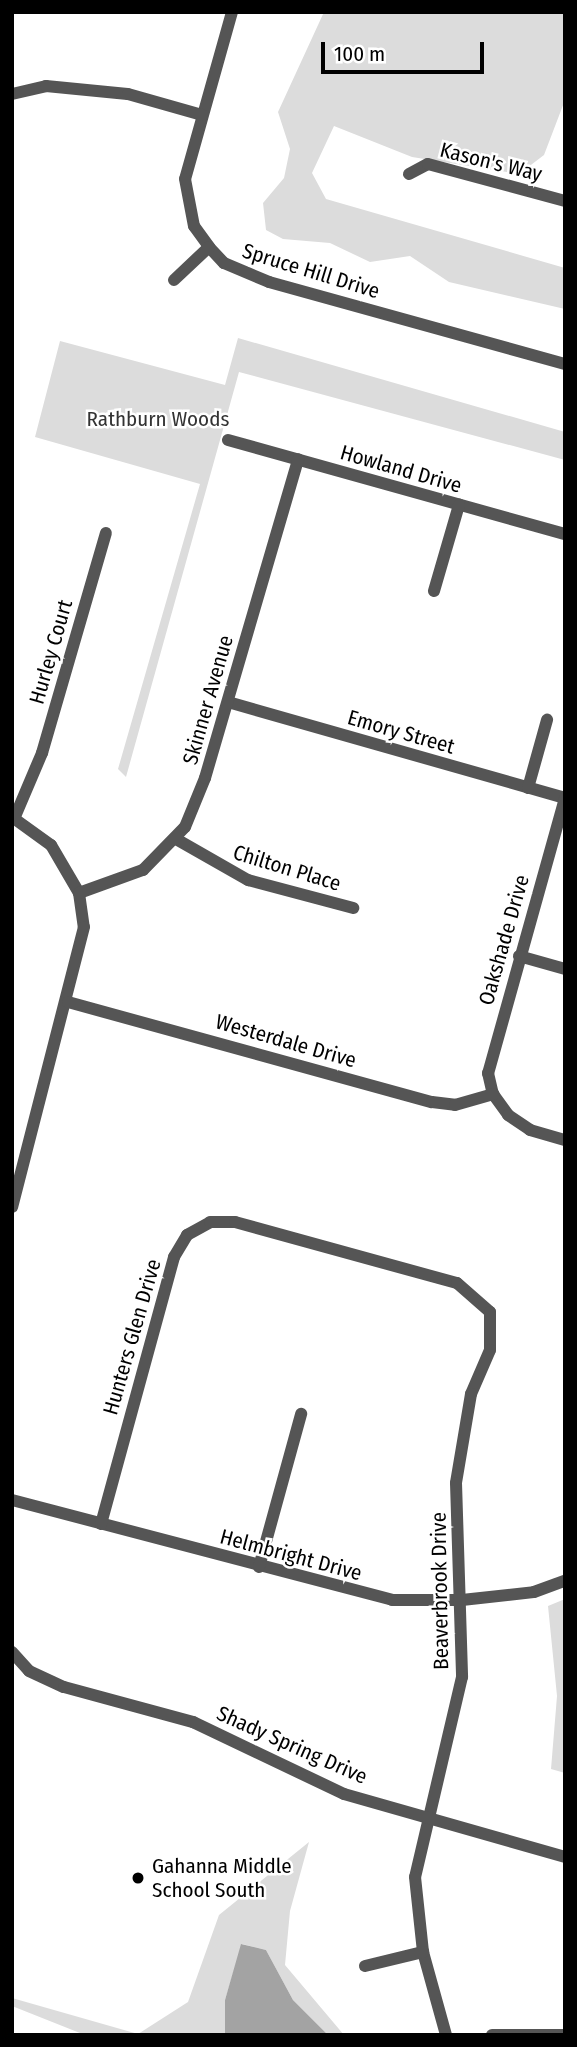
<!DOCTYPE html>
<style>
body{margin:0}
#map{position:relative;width:577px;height:2047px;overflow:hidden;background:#fff;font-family:"Fira Sans Condensed",sans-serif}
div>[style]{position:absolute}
.green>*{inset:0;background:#dcdcdc}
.water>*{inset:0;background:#a3a3a3}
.minor>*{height:12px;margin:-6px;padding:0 6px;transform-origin:6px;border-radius:6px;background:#555}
.dots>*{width:19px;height:19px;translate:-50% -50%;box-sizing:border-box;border:4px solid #fff;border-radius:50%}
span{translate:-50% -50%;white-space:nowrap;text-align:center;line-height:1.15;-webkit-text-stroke:5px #fff;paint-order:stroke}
.street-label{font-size:21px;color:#000}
.park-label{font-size:21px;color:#333}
.poi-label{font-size:21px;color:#000}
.left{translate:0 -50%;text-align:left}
.frame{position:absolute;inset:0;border:14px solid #000;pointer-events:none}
.scale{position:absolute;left:321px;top:42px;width:163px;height:32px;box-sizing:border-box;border:4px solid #000;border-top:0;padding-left:9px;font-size:21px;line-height:24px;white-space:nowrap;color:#000;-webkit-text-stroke:5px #fff;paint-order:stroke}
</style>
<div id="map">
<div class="green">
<div style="clip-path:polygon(324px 12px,565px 12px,565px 100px,544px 155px,519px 174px,412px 157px,334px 126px,312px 173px,326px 199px,565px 268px,565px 309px,449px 282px,410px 256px,370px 262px,330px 243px,283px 239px,266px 230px,263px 203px,284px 178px,290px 149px,278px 112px)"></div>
<div style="clip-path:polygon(238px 338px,565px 432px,565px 460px,239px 372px,126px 777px,118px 769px,200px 484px,35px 437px,60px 341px,225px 385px)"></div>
<div style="clip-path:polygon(565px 1599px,565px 1773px,551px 1769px,557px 1696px,548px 1606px)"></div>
<div style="clip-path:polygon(309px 1842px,290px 1911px,285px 1965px,344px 2035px,328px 2035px,293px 2000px,266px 1950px,242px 1944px,225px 2000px,225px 2035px,85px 2035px,12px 2006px,12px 1998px,138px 2034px,188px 2002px,219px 1915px)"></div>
</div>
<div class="water">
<div style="clip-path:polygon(241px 1944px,266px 1950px,293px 2000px,328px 2035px,225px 2035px,225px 2000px)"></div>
</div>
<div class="minor">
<div style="left:232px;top:12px;width:173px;rotate:105.7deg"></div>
<div style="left:185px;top:179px;width:48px;rotate:79.2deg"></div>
<div style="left:194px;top:226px;width:26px;rotate:54deg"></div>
<div style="left:209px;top:247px;width:22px;rotate:47deg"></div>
<div style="left:224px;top:263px;width:49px;rotate:22.9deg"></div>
<div style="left:269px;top:282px;width:307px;rotate:15.5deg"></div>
<div style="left:12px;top:94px;width:35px;rotate:-13deg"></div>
<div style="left:46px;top:86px;width:82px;rotate:5.6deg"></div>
<div style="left:128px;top:94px;width:77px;rotate:15.8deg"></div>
<div style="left:409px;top:174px;width:21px;rotate:-28deg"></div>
<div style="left:428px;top:164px;width:142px;rotate:15.1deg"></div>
<div style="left:174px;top:280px;width:48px;rotate:-43.3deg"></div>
<div style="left:228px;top:440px;width:350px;rotate:15.6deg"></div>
<div style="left:434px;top:591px;width:90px;rotate:-73.8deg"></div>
<div style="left:228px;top:702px;width:350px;rotate:15.9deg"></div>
<div style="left:528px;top:788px;width:71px;rotate:-74.4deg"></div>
<div style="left:565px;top:798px;width:286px;rotate:105.6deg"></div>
<div style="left:488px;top:1073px;width:22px;rotate:77deg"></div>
<div style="left:493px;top:1094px;width:26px;rotate:54deg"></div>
<div style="left:508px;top:1115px;width:27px;rotate:34deg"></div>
<div style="left:530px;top:1130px;width:36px;rotate:16deg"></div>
<div style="left:12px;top:817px;width:48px;rotate:35.7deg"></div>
<div style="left:51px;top:845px;width:56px;rotate:59.7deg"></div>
<div style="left:79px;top:893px;width:34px;rotate:82deg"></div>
<div style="left:84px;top:927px;width:289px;rotate:104.4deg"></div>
<div style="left:14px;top:819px;width:72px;rotate:-67deg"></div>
<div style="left:42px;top:753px;width:229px;rotate:-73.8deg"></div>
<div style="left:176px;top:839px;width:83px;rotate:29.7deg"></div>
<div style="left:248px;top:880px;width:109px;rotate:14.9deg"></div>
<div style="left:79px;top:893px;width:68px;rotate:-19.8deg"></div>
<div style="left:143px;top:870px;width:60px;rotate:-45.7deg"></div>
<div style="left:185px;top:827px;width:53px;rotate:-67.8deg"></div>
<div style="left:205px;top:778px;width:332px;rotate:-73.7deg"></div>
<div style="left:519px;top:956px;width:48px;rotate:15.8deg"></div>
<div style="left:68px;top:1002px;width:377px;rotate:15.4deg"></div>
<div style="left:432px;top:1102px;width:23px;rotate:7deg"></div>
<div style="left:455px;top:1105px;width:40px;rotate:-16deg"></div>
<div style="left:12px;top:1500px;width:393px;rotate:14.7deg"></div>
<div style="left:392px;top:1600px;width:70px"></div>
<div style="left:462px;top:1600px;width:72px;rotate:-6.3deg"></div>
<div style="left:534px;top:1592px;width:33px;rotate:-20deg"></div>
<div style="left:101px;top:1524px;width:277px;rotate:-74.7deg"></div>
<div style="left:174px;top:1257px;width:26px;rotate:-59deg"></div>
<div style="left:187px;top:1235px;width:26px;rotate:-29deg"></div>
<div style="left:210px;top:1222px;width:25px"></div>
<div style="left:235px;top:1222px;width:230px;rotate:15.4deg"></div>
<div style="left:457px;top:1283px;width:44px;rotate:41.3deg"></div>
<div style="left:490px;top:1312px;width:38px;rotate:90deg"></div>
<div style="left:490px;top:1350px;width:48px;rotate:113.4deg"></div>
<div style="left:471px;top:1394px;width:90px;rotate:99.6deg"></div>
<div style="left:456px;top:1483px;width:194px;rotate:88.2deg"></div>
<div style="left:462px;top:1677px;width:205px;rotate:103.2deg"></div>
<div style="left:415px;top:1877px;width:75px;rotate:83.9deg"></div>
<div style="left:423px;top:1952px;width:86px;rotate:74.5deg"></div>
<div style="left:259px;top:1567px;width:159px;rotate:-74.6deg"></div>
<div style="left:12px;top:1652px;width:25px;rotate:48deg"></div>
<div style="left:29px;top:1671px;width:38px;rotate:25deg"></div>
<div style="left:64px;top:1687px;width:134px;rotate:15.2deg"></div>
<div style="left:193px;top:1722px;width:167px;rotate:25.5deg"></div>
<div style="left:344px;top:1794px;width:230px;rotate:15.9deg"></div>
<div style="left:365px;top:1966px;width:60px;rotate:-13.6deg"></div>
<div style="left:492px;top:2035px;width:72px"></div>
</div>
<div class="dots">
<div style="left:138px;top:1878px;background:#000"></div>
</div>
<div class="street-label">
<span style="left:491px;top:162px;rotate:14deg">Kason's Way</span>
<span style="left:311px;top:271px;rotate:17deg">Spruce Hill Drive</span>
<span style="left:401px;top:469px;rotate:16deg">Howland Drive</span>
<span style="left:51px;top:652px;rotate:-74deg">Hurley Court</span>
<span style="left:208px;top:700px;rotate:-74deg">Skinner Avenue</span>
<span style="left:401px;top:732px;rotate:16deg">Emory Street</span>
<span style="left:287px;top:868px;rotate:17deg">Chilton Place</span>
<span style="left:504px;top:940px;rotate:-74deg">Oakshade Drive</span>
<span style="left:286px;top:1041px;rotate:16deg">Westerdale Drive</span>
<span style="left:132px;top:1337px;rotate:-74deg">Hunters Glen Drive</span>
<span style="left:291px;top:1555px;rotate:15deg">Helmbright Drive</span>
<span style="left:440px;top:1591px;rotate:-91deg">Beaverbrook Drive</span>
<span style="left:292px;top:1745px;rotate:24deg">Shady Spring Drive</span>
</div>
<div class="park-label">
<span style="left:158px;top:419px">Rathburn Woods</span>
</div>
<div class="poi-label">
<span class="left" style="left:152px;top:1878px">Gahanna Middle<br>School South</span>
</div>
<div class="frame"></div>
<div class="scale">100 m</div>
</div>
